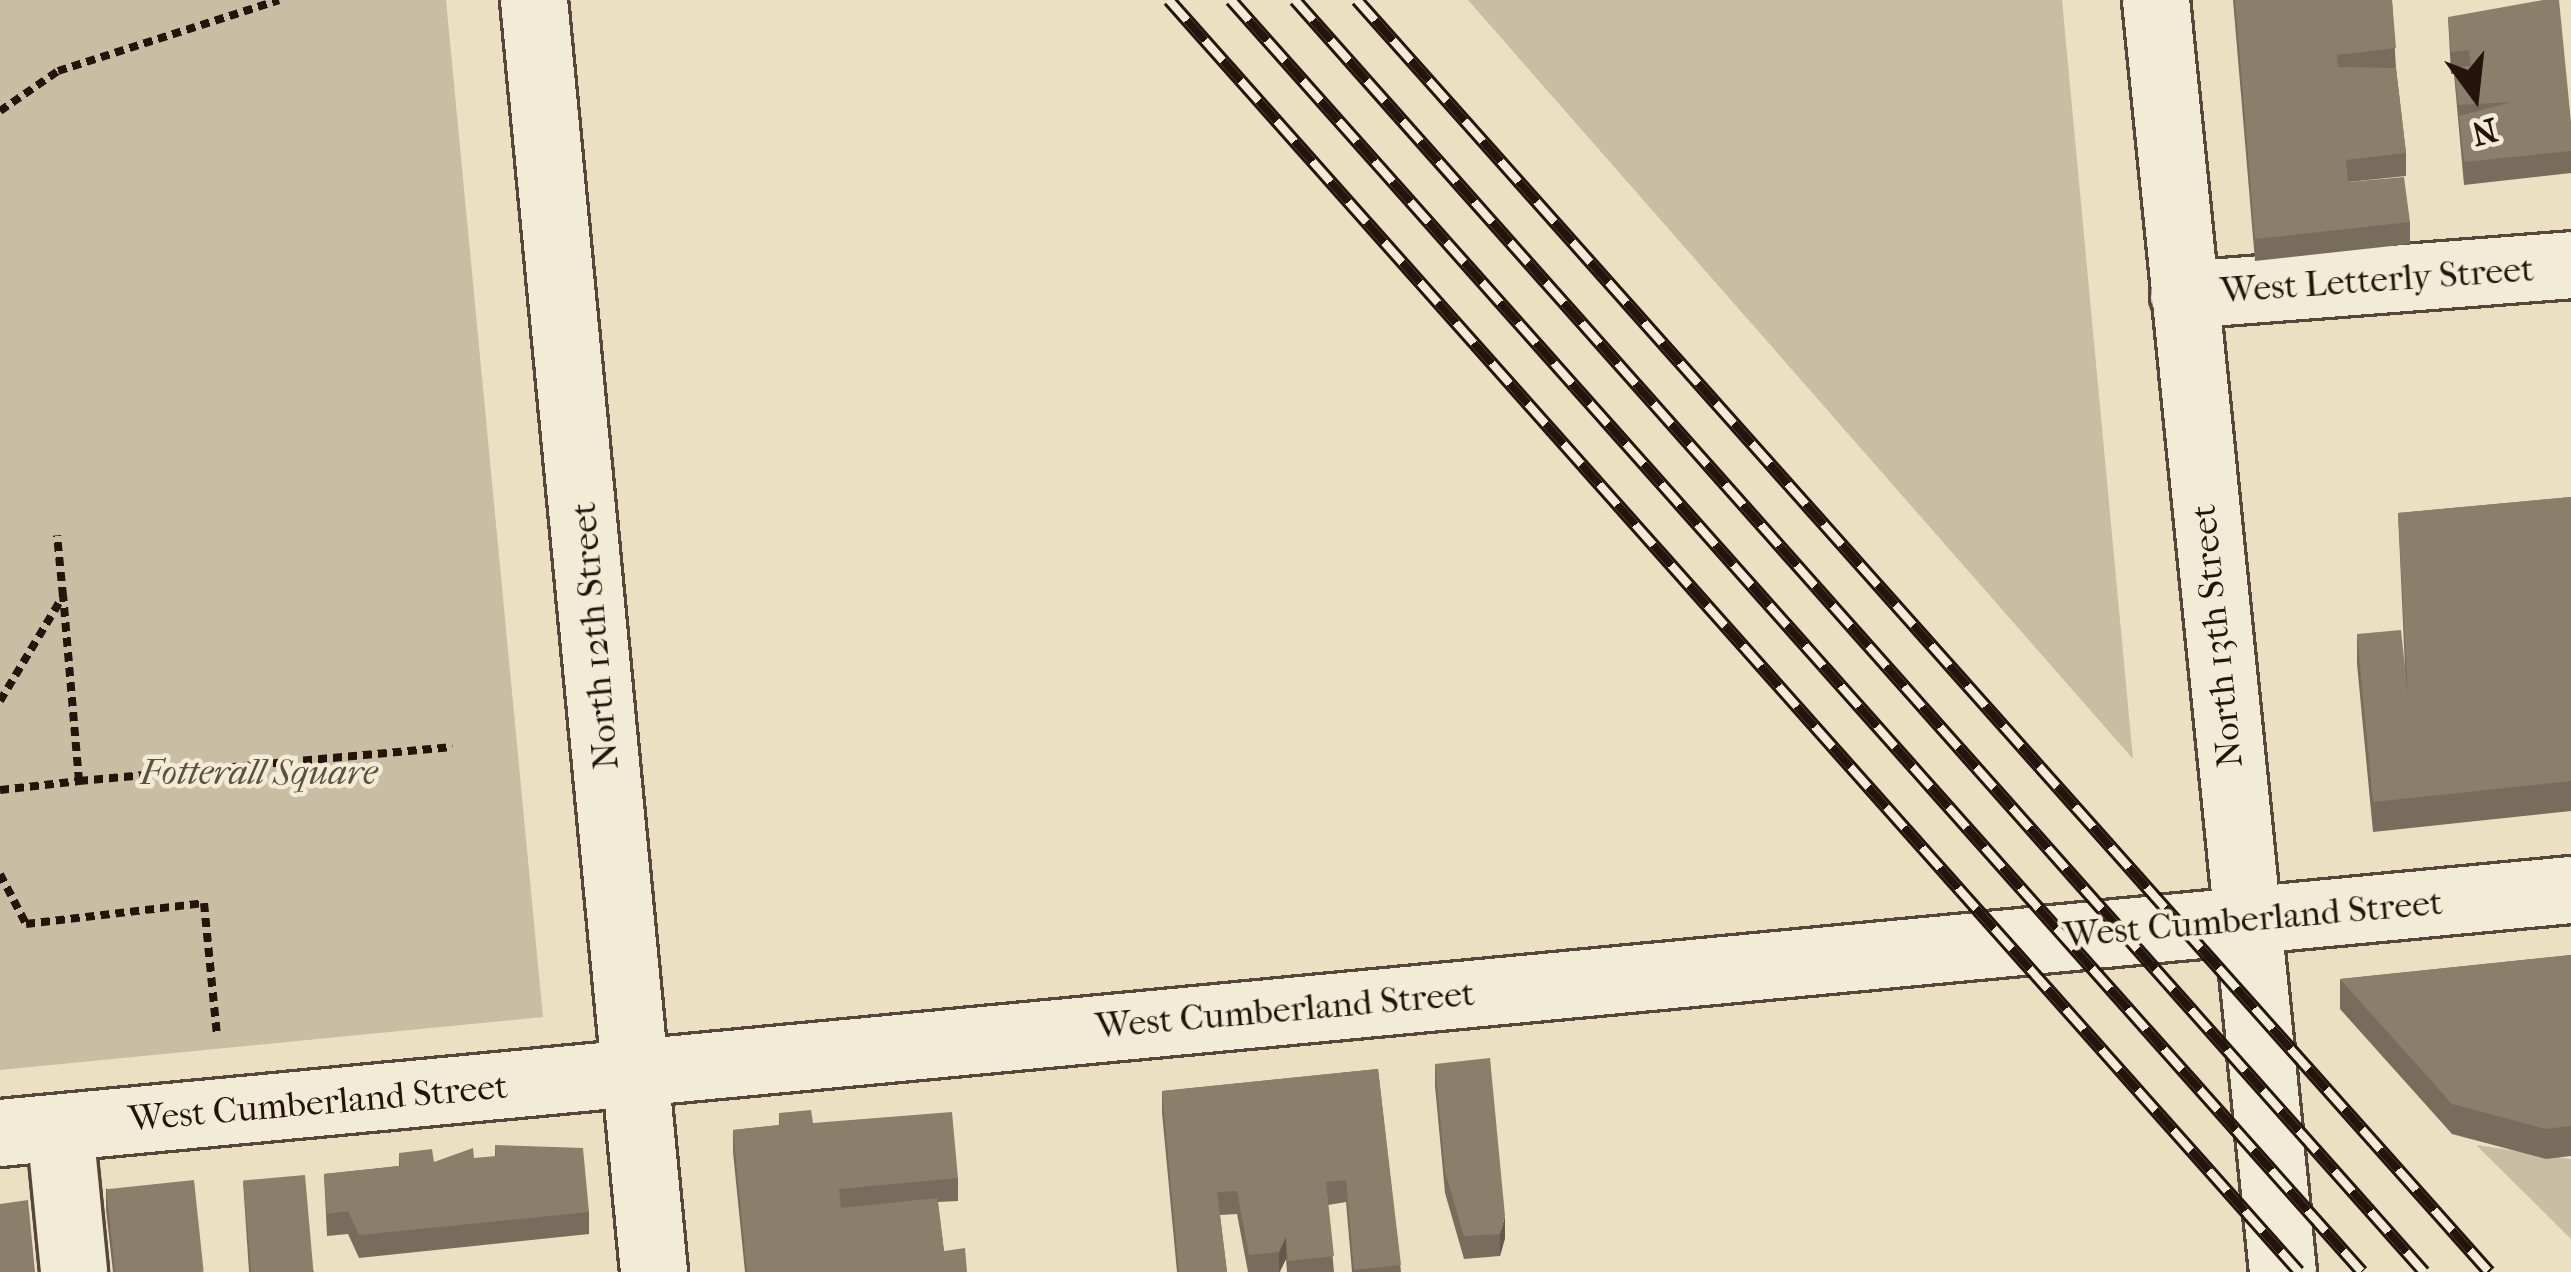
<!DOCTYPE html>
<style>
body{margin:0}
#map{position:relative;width:2571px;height:1272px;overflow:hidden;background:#ebe1c2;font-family:"IM FELL French Canon",serif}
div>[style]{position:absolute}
.green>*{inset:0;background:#c9bea3}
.path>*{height:8px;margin-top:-4px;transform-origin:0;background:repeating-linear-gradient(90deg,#24140c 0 9px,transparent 0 15px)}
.roads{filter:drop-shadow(3px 0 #56473a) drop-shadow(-3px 0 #56473a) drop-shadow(0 3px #56473a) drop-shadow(0 -3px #56473a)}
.minor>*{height:66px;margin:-33px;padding:0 33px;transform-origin:33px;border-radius:33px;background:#f2ecd7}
.secondary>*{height:66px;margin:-33px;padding:0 33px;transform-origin:33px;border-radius:33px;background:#f2ecd7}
.rail>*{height:14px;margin-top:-7px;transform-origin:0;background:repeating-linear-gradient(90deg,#f2ecd7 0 27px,#24140c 0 54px);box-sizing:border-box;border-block:3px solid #24140c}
.wall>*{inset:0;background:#786d5c}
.shaded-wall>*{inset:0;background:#61594b}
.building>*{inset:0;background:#8b7f6b;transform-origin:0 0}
span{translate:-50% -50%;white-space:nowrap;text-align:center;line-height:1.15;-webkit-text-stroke:9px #f2ecd7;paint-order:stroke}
.street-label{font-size:36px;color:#24140c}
.park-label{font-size:36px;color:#5e5041;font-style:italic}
.north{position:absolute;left:2415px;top:36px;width:120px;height:120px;-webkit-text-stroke:9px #f2ecd7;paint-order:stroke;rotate:165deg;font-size:33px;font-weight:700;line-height:48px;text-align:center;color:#24140c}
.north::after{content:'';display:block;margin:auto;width:42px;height:54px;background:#24140c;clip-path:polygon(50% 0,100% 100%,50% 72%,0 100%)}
</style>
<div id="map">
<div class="green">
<div style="clip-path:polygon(0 0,446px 0,543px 1017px,0 1070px)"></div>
<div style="clip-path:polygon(1468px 0,2062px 0,2133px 759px)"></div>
<div style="clip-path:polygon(2476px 1145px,2571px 1159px,2571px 1239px)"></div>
</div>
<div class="path">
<div style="left:0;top:111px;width:70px;rotate:-34.6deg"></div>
<div style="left:58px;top:71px;width:232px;rotate:-17.8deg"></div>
<div style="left:0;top:701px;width:122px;rotate:-59deg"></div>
<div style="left:63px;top:596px;width:61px;rotate:-95.6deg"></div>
<div style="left:79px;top:781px;width:375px;rotate:-5.2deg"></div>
<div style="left:0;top:790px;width:80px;rotate:-6.5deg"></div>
<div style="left:79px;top:781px;width:186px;rotate:-94.9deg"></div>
<div style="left:0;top:874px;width:56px;rotate:62.5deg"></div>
<div style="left:26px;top:924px;width:179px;rotate:-6.7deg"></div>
<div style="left:204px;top:903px;width:133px;rotate:84.4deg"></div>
</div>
<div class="roads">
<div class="minor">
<div style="left:2156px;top:0;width:1278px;rotate:84.3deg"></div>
<div style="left:2184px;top:295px;width:388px;rotate:-4.4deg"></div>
<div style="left:60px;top:1128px;width:145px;rotate:84.4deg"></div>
<div style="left:0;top:1133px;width:2582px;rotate:-5.4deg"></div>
</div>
<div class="secondary">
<div style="left:534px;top:0;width:1278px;rotate:84.61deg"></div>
</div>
</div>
<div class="rail">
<div style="left:1169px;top:0;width:1701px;rotate:48.38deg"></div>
<div style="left:1231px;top:0;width:1702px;rotate:48.36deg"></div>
<div style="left:1295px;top:0;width:1701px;rotate:48.41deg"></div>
<div style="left:1357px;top:0;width:1703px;rotate:48.33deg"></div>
</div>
<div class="wall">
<div style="clip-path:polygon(2233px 0,2392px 0,2396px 68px,2406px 153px,2406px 176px,2348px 182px,2410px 222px,2410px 244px,2255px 261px)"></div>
<div style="clip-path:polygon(2448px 17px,2571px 122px,2571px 173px,2464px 185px,2454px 74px,2451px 74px)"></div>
<div style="clip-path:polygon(2571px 497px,2571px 811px,2373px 832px,2357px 664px,2357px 634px,2405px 668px,2398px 513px)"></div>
<div style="clip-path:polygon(2571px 955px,2571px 1156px,2546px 1159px,2452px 1134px,2340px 1009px,2340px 979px)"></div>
<div style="clip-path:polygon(1435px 1064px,1505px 1238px,1500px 1256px,1464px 1259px,1445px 1193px,1435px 1086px)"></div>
<div style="clip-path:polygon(1378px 1069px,1401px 1272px,1352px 1272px,1346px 1202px,1328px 1205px,1334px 1272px,1287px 1272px,1286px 1259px,1280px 1272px,1248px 1272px,1237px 1214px,1220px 1215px,1227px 1272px,1177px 1272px,1162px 1113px,1162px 1091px)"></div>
<div style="clip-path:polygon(779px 1113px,813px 1123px,958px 1178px,958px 1201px,938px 1202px,944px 1251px,967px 1272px,745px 1272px,733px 1152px,733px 1130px,779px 1125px)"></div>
<div style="clip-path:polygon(495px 1145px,589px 1212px,589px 1234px,359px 1258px,348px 1234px,327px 1236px,324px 1174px,399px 1166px,399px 1153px,434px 1162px,495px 1157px)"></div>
<div style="clip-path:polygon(243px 1181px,314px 1272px,249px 1272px)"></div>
<div style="clip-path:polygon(106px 1188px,203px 1272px,113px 1272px,106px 1210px)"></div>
</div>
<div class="shaded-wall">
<div style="clip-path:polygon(1505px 1216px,1505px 1238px,1500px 1256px,1500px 1234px)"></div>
<div style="clip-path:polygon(1286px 1237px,1286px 1259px,1279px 1272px,1279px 1252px)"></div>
</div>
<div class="building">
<div style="clip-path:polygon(2235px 0,2392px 0,2396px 48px,2337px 55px,2338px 67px,2396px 68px,2406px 153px,2346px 160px,2348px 182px,2404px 177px,2410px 222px,2255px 239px)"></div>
<div style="clip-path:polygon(2543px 0,2559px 0,2571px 122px,2571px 151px,2464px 162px,2459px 116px,2512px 102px,2458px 105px,2454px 67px,2471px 66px,2469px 50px,2451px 52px,2448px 17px)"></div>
<div style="clip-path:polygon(2571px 497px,2571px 781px,2373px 802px,2357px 634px,2401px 630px,2408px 695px,2398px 513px)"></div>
<div style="clip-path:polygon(2571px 955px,2571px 1126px,2546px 1129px,2452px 1104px,2340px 979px)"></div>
<div style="clip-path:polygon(1490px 1058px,1505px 1216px,1500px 1234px,1464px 1236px,1445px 1171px,1435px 1064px)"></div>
<div style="clip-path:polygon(1378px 1069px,1401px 1265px,1354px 1270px,1346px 1180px,1326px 1182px,1334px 1256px,1288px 1261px,1286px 1237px,1279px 1252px,1249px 1255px,1237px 1191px,1217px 1192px,1227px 1272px,1179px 1272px,1162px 1091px)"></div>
<div style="clip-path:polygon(811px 1110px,813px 1123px,952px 1112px,958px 1178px,839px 1189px,841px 1208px,937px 1198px,944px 1251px,965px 1248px,967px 1272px,747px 1272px,733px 1130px,780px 1125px,779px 1113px)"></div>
<div style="clip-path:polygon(495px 1145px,583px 1148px,589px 1212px,359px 1235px,348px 1211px,327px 1214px,324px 1174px,400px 1166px,399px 1153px,432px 1149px,434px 1162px,473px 1148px,474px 1158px,496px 1156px)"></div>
<div style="left:305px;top:1175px;width:97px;height:62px;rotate:85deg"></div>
<div style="left:194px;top:1180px;width:92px;height:88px;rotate:84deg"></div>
<div style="clip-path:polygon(28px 1200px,35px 1272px,0 1272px,0 1204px)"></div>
</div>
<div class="street-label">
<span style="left:2377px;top:280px;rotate:-4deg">West Letterly Street</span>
<span style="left:595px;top:636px;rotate:-95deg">North 12th Street</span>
<span style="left:2217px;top:636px;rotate:-96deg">North 13th Street</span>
<span style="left:2253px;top:919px;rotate:-5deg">West Cumberland Street</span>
<span style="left:1285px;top:1010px;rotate:-5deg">West Cumberland Street</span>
<span style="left:318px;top:1103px;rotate:-5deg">West Cumberland Street</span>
</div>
<div class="park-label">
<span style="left:259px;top:773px">Fotterall Square</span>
</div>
<div class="north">N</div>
</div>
